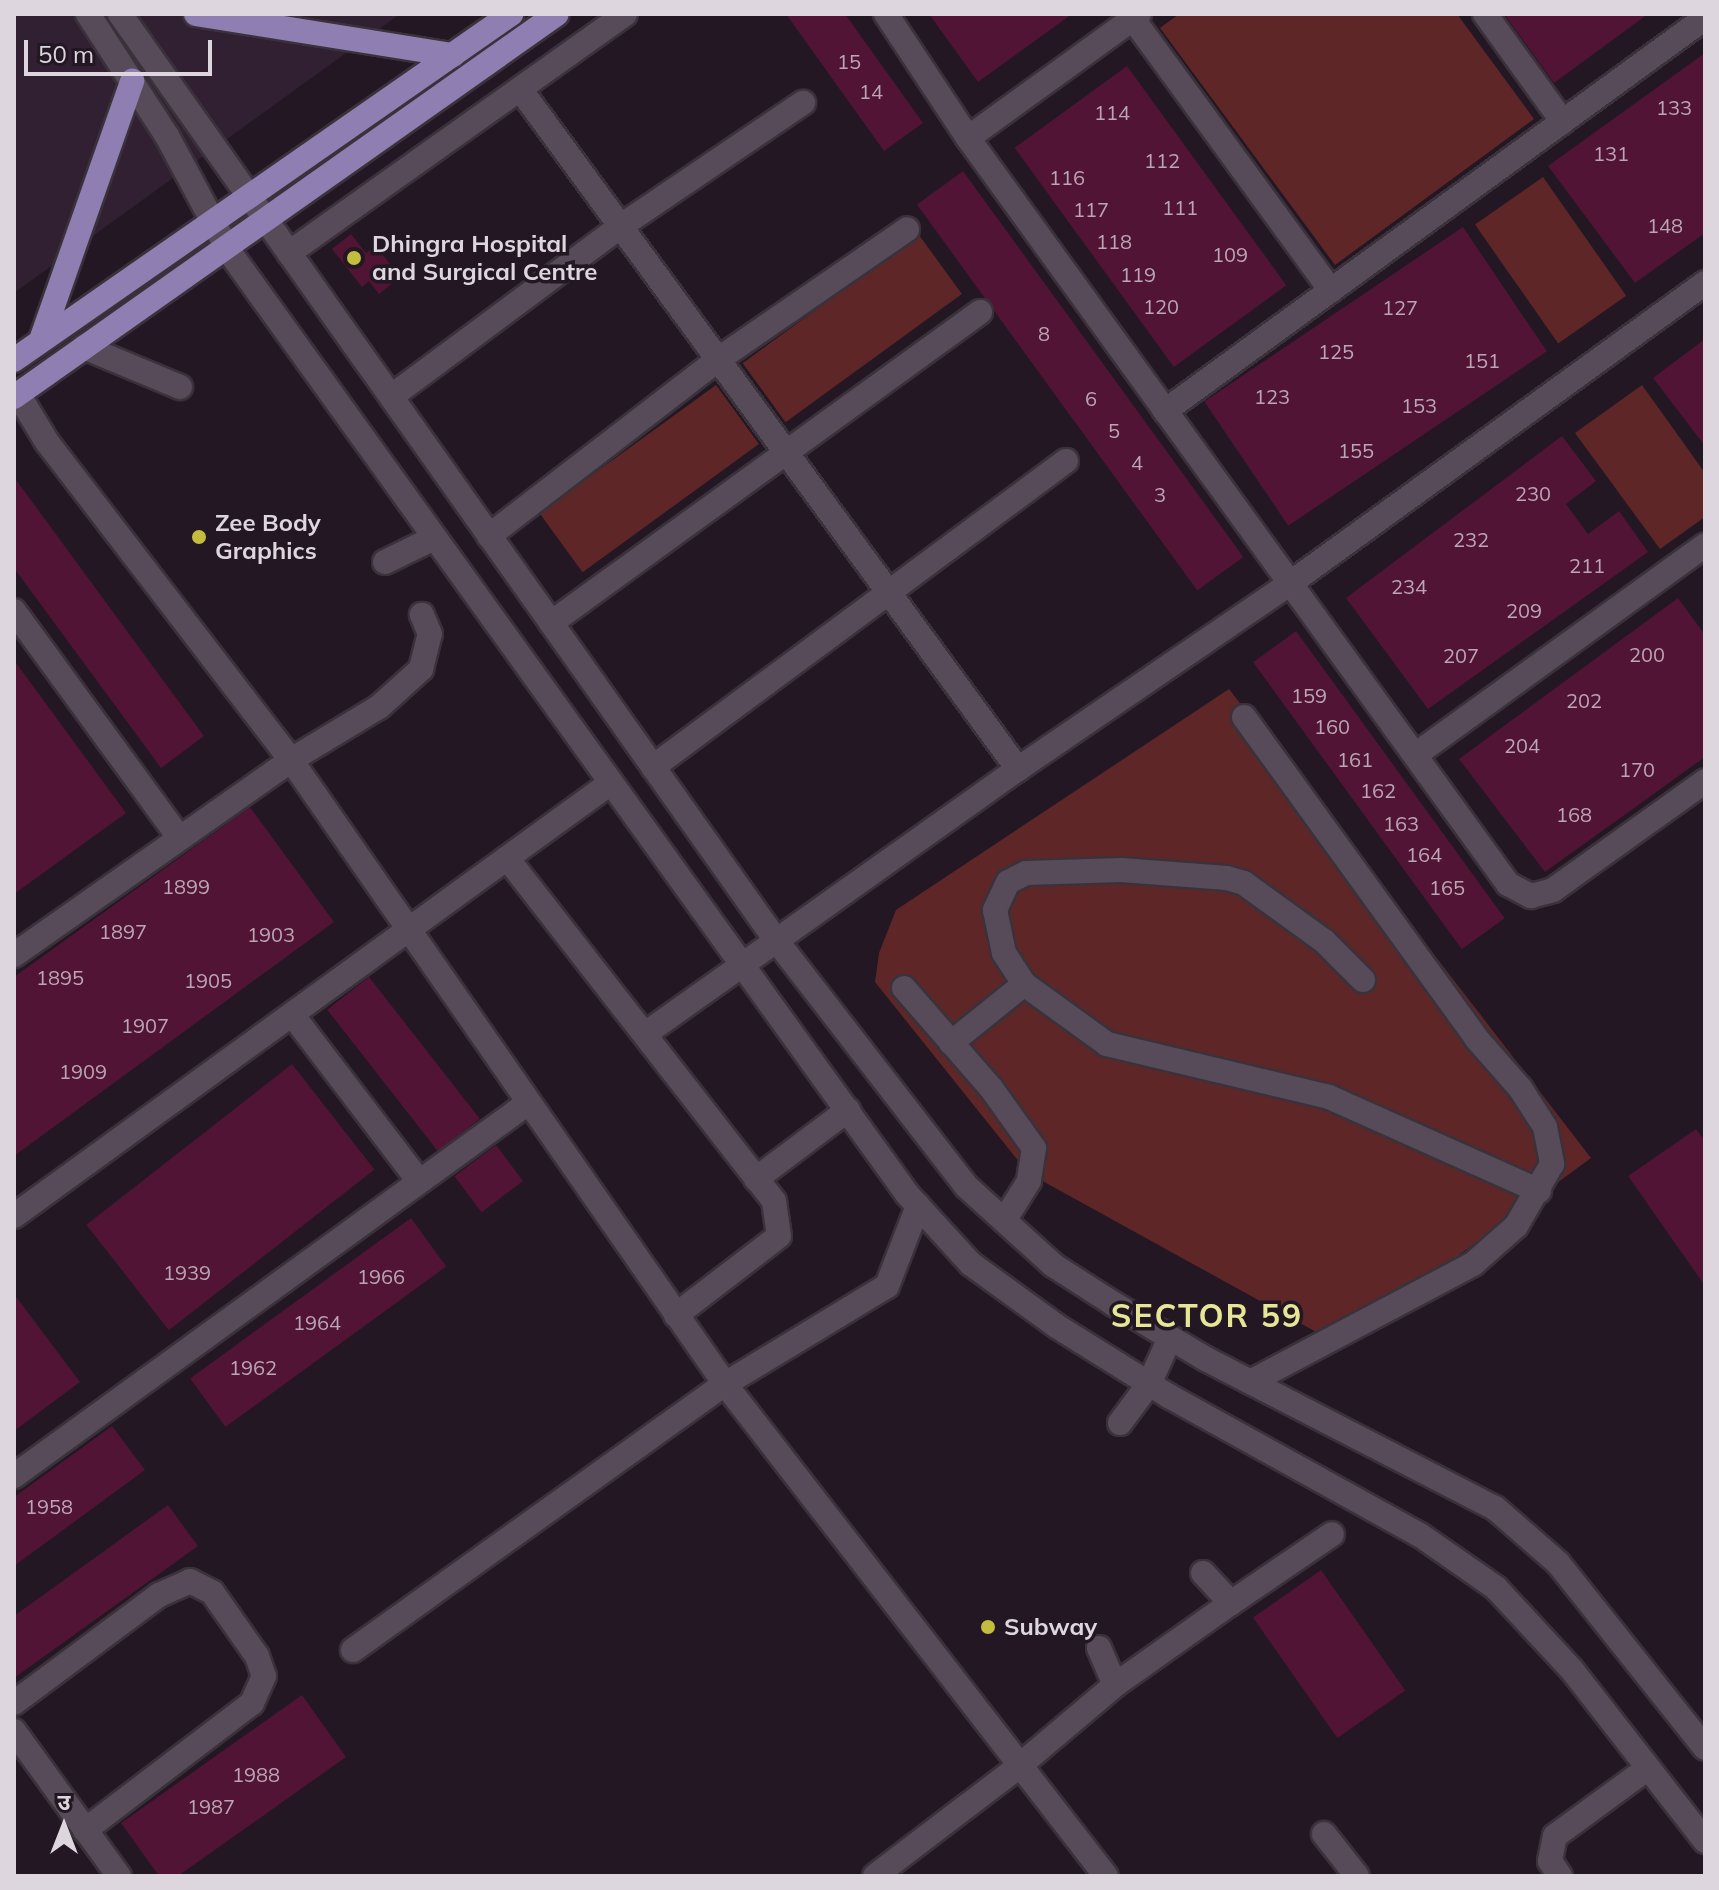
<!DOCTYPE html>
<meta charset="utf-8">
<style>
body{margin:0}
#map{position:relative;width:1719px;height:1890px;overflow:hidden;background:#231723;font-family:Mulish,"Noto Sans Devanagari",sans-serif}
div>[style]{position:absolute}
.built>*{inset:0;background:#302031}
.green>*{inset:0;background:#5f2627;transform-origin:0 0}
.building>*{inset:0;background:#511434;transform-origin:0 0}
.roads{filter:drop-shadow(2px 0 #3a323b) drop-shadow(-2px 0 #3a323b) drop-shadow(0 2px #3a323b) drop-shadow(0 -2px #3a323b)}
.minor>*{height:24px;margin:-12px;padding:0 12px;transform-origin:12px;border-radius:12px;background:#584b59}
.major>*{height:24px;margin:-12px;padding:0 12px;transform-origin:12px;border-radius:12px;background:#8f7eb1}
.dots>*{width:22px;height:22px;translate:-50% -50%;box-sizing:border-box;border:4px solid #231723;border-radius:50%}
span{translate:-50% -50%;white-space:nowrap;text-align:center;line-height:1.15;-webkit-text-stroke:7px #231723;paint-order:stroke}
.number-label{font-size:20px;color:#baa6b4}
.number-label span{-webkit-text-stroke-width:0}
.poi-label{font-size:24px;color:#ddd6de;font-weight:700}
.left{translate:0 -50%;text-align:left}
.district-label{font-size:32px;color:#e7e697;font-weight:700;letter-spacing:2px}
.frame{position:absolute;inset:0;border:16px solid #ddd6de;pointer-events:none}
.north{position:absolute;left:24px;top:1786px;width:80px;height:80px;-webkit-text-stroke:6px #231723;paint-order:stroke;rotate:0deg;font-size:22px;font-weight:700;line-height:32px;text-align:center;color:#ddd6de}
.north::after{content:'';display:block;margin:auto;width:28px;height:36px;background:#ddd6de;clip-path:polygon(50% 0,100% 100%,50% 72%,0 100%)}
.scale{position:absolute;left:24px;top:40px;width:188px;height:36px;box-sizing:border-box;border:4px solid #ddd6de;border-top:0;padding-left:10px;font-size:24px;line-height:28px;white-space:nowrap;color:#ddd6de;-webkit-text-stroke:6px #231723;paint-order:stroke}
</style>
<div id="map">
<div class="built">
<div style="clip-path:polygon(14px 14px,400px 14px,14px 293px)"></div>
</div>
<div class="green">
<div style="clip-path:polygon(1179px 14px,1457px 14px,1534px 119px,1335px 265px,1160px 28px)"></div>
<div style="left:1543px;top:177px;width:145px;height:83px;rotate:55deg"></div>
<div style="left:919px;top:235px;width:73px;height:218px;rotate:54deg"></div>
<div style="left:716px;top:385px;width:73px;height:218px;rotate:54deg"></div>
<div style="clip-path:polygon(1642px 385px,1705px 473px,1705px 517px,1660px 549px,1575px 433px)"></div>
<div style="clip-path:polygon(1229px 689px,1591px 1158px,1338px 1344px,1028px 1173px,875px 982px,879px 953px,896px 910px)"></div>
</div>
<div class="building">
<div style="clip-path:polygon(786px 14px,845px 14px,923px 123px,884px 151px)"></div>
<div style="clip-path:polygon(929px 14px,1072px 14px,978px 82px)"></div>
<div style="clip-path:polygon(1504px 14px,1648px 14px,1554px 83px)"></div>
<div style="clip-path:polygon(1705px 53px,1705px 233px,1635px 283px,1548px 166px)"></div>
<div style="left:1127px;top:66px;width:271px;height:139px;rotate:54deg"></div>
<div style="left:963px;top:171px;width:477px;height:57px;rotate:54deg"></div>
<div style="left:1463px;top:227px;width:150px;height:312px;rotate:56deg"></div>
<div style="clip-path:polygon(351px 234px,366px 253px,376px 246px,400px 277px,379px 294px,369px 281px,362px 287px,332px 249px)"></div>
<div style="clip-path:polygon(1705px 339px,1705px 446px,1653px 378px)"></div>
<div style="clip-path:polygon(1562px 436px,1596px 481px,1566px 504px,1588px 534px,1619px 511px,1648px 552px,1428px 709px,1346px 598px)"></div>
<div style="clip-path:polygon(14px 477px,204px 736px,161px 768px,14px 568px)"></div>
<div style="clip-path:polygon(1678px 598px,1705px 635px,1705px 757px,1545px 872px,1459px 759px)"></div>
<div style="left:1296px;top:631px;width:355px;height:53px;rotate:54deg"></div>
<div style="clip-path:polygon(14px 660px,126px 813px,14px 894px)"></div>
<div style="clip-path:polygon(250px 807px,334px 922px,14px 1156px,14px 977px)"></div>
<div style="left:369px;top:977px;width:180px;height:53px;rotate:52deg"></div>
<div style="left:292px;top:1064px;width:134px;height:261px;rotate:52deg"></div>
<div style="clip-path:polygon(1696px 1129px,1705px 1141px,1705px 1286px,1628px 1176px)"></div>
<div style="left:496px;top:1145px;width:45px;height:52px;rotate:53deg"></div>
<div style="left:411px;top:1218px;width:60px;height:273px;rotate:54deg"></div>
<div style="clip-path:polygon(14px 1294px,80px 1382px,14px 1431px)"></div>
<div style="clip-path:polygon(112px 1426px,145px 1470px,14px 1566px,14px 1497px)"></div>
<div style="clip-path:polygon(168px 1505px,198px 1546px,14px 1678px,14px 1616px)"></div>
<div style="left:1321px;top:1570px;width:147px;height:83px;rotate:55deg"></div>
<div style="clip-path:polygon(302px 1695px,346px 1757px,178px 1876px,159px 1876px,121px 1823px)"></div>
</div>
<div class="roads">
<div class="minor">
<div style="left:88px;top:14px;width:145px;rotate:57.1deg"></div>
<div style="left:167px;top:136px;width:129px;rotate:61.8deg"></div>
<div style="left:228px;top:250px;width:1163px;rotate:54.27deg"></div>
<div style="left:907px;top:1194px;width:95px;rotate:47.6deg"></div>
<div style="left:971px;top:1264px;width:107px;rotate:35.9deg"></div>
<div style="left:1058px;top:1327px;width:131px;rotate:31.9deg"></div>
<div style="left:1169px;top:1396px;width:287px;rotate:29deg"></div>
<div style="left:1420px;top:1535px;width:93px;rotate:34.9deg"></div>
<div style="left:1496px;top:1588px;width:112px;rotate:47.2deg"></div>
<div style="left:1572px;top:1670px;width:217px;rotate:52.1deg"></div>
<div style="left:120px;top:14px;width:1135px;rotate:54.69deg"></div>
<div style="left:776px;top:940px;width:311px;rotate:52.3deg"></div>
<div style="left:966px;top:1186px;width:118px;rotate:42.2deg"></div>
<div style="left:1053px;top:1265px;width:72px;rotate:32.6deg"></div>
<div style="left:1114px;top:1304px;width:107px;rotate:30.9deg"></div>
<div style="left:1206px;top:1359px;width:325px;rotate:27.3deg"></div>
<div style="left:1495px;top:1508px;width:84px;rotate:41.1deg"></div>
<div style="left:1558px;top:1563px;width:236px;rotate:51.5deg"></div>
<div style="left:886px;top:14px;width:149px;rotate:56.5deg"></div>
<div style="left:968px;top:138px;width:921px;rotate:54.1deg"></div>
<div style="left:1508px;top:884px;width:26px;rotate:28deg"></div>
<div style="left:1531px;top:896px;width:23px;rotate:-15deg"></div>
<div style="left:1553px;top:890px;width:187px;rotate:-35.6deg"></div>
<div style="left:1485px;top:14px;width:133px;rotate:54.2deg"></div>
<div style="left:1133px;top:19px;width:336px;rotate:53.9deg"></div>
<div style="left:520px;top:89px;width:843px;rotate:53.78deg"></div>
<div style="left:968px;top:138px;width:211px;rotate:-35.9deg"></div>
<div style="left:289px;top:253px;width:412px;rotate:-35.4deg"></div>
<div style="left:84px;top:347px;width:104px;rotate:22.6deg"></div>
<div style="left:18px;top:394px;width:56px;rotate:58.9deg"></div>
<div style="left:47px;top:442px;width:401px;rotate:52.5deg"></div>
<div style="left:291px;top:760px;width:760px;rotate:55.18deg"></div>
<div style="left:725px;top:1384px;width:622px;rotate:52.25deg"></div>
<div style="left:392px;top:396px;width:285px;rotate:-36.6deg"></div>
<div style="left:621px;top:226px;width:220px;rotate:-34.1deg"></div>
<div style="left:1165px;top:411px;width:668px;rotate:-36.05deg"></div>
<div style="left:489px;top:536px;width:287px;rotate:-37.6deg"></div>
<div style="left:716px;top:361px;width:232px;rotate:-34.6deg"></div>
<div style="left:385px;top:562px;width:52px;rotate:-26.1deg"></div>
<div style="left:14px;top:611px;width:280px;rotate:53.9deg"></div>
<div style="left:551px;top:623px;width:530px;rotate:-35.94deg"></div>
<div style="left:1244px;top:717px;width:396px;rotate:54.1deg"></div>
<div style="left:1476px;top:1038px;width:67px;rotate:48.7deg"></div>
<div style="left:1520px;top:1088px;width:46px;rotate:57.3deg"></div>
<div style="left:1545px;top:1127px;width:38px;rotate:79deg"></div>
<div style="left:1552px;top:1164px;width:72px;rotate:120.1deg"></div>
<div style="left:1516px;top:1226px;width:57px;rotate:138.5deg"></div>
<div style="left:1473px;top:1264px;width:252px;rotate:152.1deg"></div>
<div style="left:1418px;top:753px;width:354px;rotate:-35.9deg"></div>
<div style="left:653px;top:767px;width:514px;rotate:-36.54deg"></div>
<div style="left:507px;top:858px;width:435px;rotate:52.1deg"></div>
<div style="left:774px;top:1201px;width:35px;rotate:82deg"></div>
<div style="left:779px;top:1236px;width:130px;rotate:142.5deg"></div>
<div style="left:14px;top:955px;width:339px;rotate:-35.1deg"></div>
<div style="left:291px;top:760px;width:103px;rotate:-31.1deg"></div>
<div style="left:379px;top:707px;width:57px;rotate:-42.1deg"></div>
<div style="left:421px;top:669px;width:36px;rotate:-76deg"></div>
<div style="left:430px;top:634px;width:21px;rotate:-113deg"></div>
<div style="left:1363px;top:980px;width:55px;rotate:-135deg"></div>
<div style="left:1324px;top:941px;width:99px;rotate:-144.1deg"></div>
<div style="left:1244px;top:883px;width:18px;rotate:-164deg"></div>
<div style="left:1227px;top:878px;width:106px;rotate:-175.7deg"></div>
<div style="left:1121px;top:870px;width:95px;rotate:178.2deg"></div>
<div style="left:1026px;top:873px;width:20px;rotate:153deg"></div>
<div style="left:1008px;top:882px;width:31px;rotate:115deg"></div>
<div style="left:995px;top:910px;width:44px;rotate:78.2deg"></div>
<div style="left:1004px;top:953px;width:37px;rotate:57deg"></div>
<div style="left:1024px;top:984px;width:102px;rotate:35.9deg"></div>
<div style="left:1107px;top:1044px;width:228px;rotate:13.4deg"></div>
<div style="left:1329px;top:1097px;width:230px;rotate:24.1deg"></div>
<div style="left:904px;top:988px;width:133px;rotate:49deg"></div>
<div style="left:991px;top:1088px;width:74px;rotate:54.4deg"></div>
<div style="left:1034px;top:1148px;width:33px;rotate:99deg"></div>
<div style="left:1029px;top:1181px;width:47px;rotate:122deg"></div>
<div style="left:294px;top:1017px;width:206px;rotate:52.7deg"></div>
<div style="left:645px;top:1034px;width:458px;rotate:-35.4deg"></div>
<div style="left:1018px;top:769px;width:332px;rotate:-34.3deg"></div>
<div style="left:1292px;top:582px;width:510px;rotate:-35.9deg"></div>
<div style="left:951px;top:1043px;width:94px;rotate:-38.9deg"></div>
<div style="left:756px;top:1179px;width:115px;rotate:-36.9deg"></div>
<div style="left:14px;top:1216px;width:735px;rotate:-35.98deg"></div>
<div style="left:1120px;top:1423px;width:49px;rotate:-53.4deg"></div>
<div style="left:1149px;top:1384px;width:51px;rotate:-65.5deg"></div>
<div style="left:14px;top:1476px;width:635px;rotate:-35.97deg"></div>
<div style="left:1231px;top:1603px;width:122px;rotate:-34.3deg"></div>
<div style="left:1099px;top:1648px;width:40px;rotate:66.6deg"></div>
<div style="left:353px;top:1650px;width:457px;rotate:-35.6deg"></div>
<div style="left:725px;top:1384px;width:189px;rotate:-31.2deg"></div>
<div style="left:887px;top:1286px;width:86px;rotate:-68.8deg"></div>
<div style="left:14px;top:1703px;width:181px;rotate:-36.7deg"></div>
<div style="left:159px;top:1595px;width:34px;rotate:-24deg"></div>
<div style="left:190px;top:1581px;width:25px;rotate:27deg"></div>
<div style="left:212px;top:1592px;width:78px;rotate:54.9deg"></div>
<div style="left:257px;top:1656px;width:21px;rotate:71deg"></div>
<div style="left:264px;top:1676px;width:30px;rotate:114deg"></div>
<div style="left:252px;top:1703px;width:210px;rotate:142.7deg"></div>
<div style="left:14px;top:1731px;width:179px;rotate:54.1deg"></div>
<div style="left:1324px;top:1834px;width:53px;rotate:51.8deg"></div>
<div style="left:875px;top:1876px;width:180px;rotate:-37.3deg"></div>
<div style="left:1018px;top:1767px;width:127px;rotate:-40.2deg"></div>
<div style="left:1115px;top:1685px;width:142px;rotate:-35.3deg"></div>
<div style="left:1231px;top:1603px;width:41px;rotate:-133deg"></div>
<div style="left:1560px;top:1876px;width:18px;rotate:-124deg"></div>
<div style="left:1550px;top:1861px;width:25px;rotate:-79deg"></div>
<div style="left:1555px;top:1836px;width:115px;rotate:-36.2deg"></div>
</div>
<div class="major">
<div style="left:196px;top:14px;width:260px;rotate:9.1deg"></div>
<div style="left:41px;top:340px;width:275px;rotate:-70.6deg"></div>
<div style="left:14px;top:360px;width:606px;rotate:-34.84deg"></div>
<div style="left:14px;top:397px;width:664px;rotate:-35.2deg"></div>
</div>
</div>
<div class="dots">
<div style="left:354px;top:258px;background:#c2bd3f"></div>
<div style="left:199px;top:537px;background:#c2bd3f"></div>
<div style="left:988px;top:1627px;background:#c2bd3f"></div>
</div>
<div class="number-label">
<span style="left:849px;top:61px">15</span>
<span style="left:871px;top:91px">14</span>
<span style="left:1674px;top:107px">133</span>
<span style="left:1112px;top:112px">114</span>
<span style="left:1611px;top:153px">131</span>
<span style="left:1162px;top:160px">112</span>
<span style="left:1067px;top:177px">116</span>
<span style="left:1180px;top:207px">111</span>
<span style="left:1091px;top:209px">117</span>
<span style="left:1665px;top:225px">148</span>
<span style="left:1114px;top:241px">118</span>
<span style="left:1230px;top:254px">109</span>
<span style="left:1138px;top:274px">119</span>
<span style="left:1161px;top:306px">120</span>
<span style="left:1400px;top:307px">127</span>
<span style="left:1044px;top:333px">8</span>
<span style="left:1336px;top:351px">125</span>
<span style="left:1482px;top:360px">151</span>
<span style="left:1272px;top:396px">123</span>
<span style="left:1091px;top:398px">6</span>
<span style="left:1419px;top:405px">153</span>
<span style="left:1114px;top:430px">5</span>
<span style="left:1356px;top:450px">155</span>
<span style="left:1137px;top:462px">4</span>
<span style="left:1533px;top:493px">230</span>
<span style="left:1160px;top:494px">3</span>
<span style="left:1471px;top:539px">232</span>
<span style="left:1587px;top:565px">211</span>
<span style="left:1409px;top:586px">234</span>
<span style="left:1524px;top:610px">209</span>
<span style="left:1647px;top:654px">200</span>
<span style="left:1461px;top:655px">207</span>
<span style="left:1309px;top:695px">159</span>
<span style="left:1584px;top:700px">202</span>
<span style="left:1332px;top:726px">160</span>
<span style="left:1522px;top:745px">204</span>
<span style="left:1355px;top:759px">161</span>
<span style="left:1637px;top:769px">170</span>
<span style="left:1378px;top:790px">162</span>
<span style="left:1574px;top:814px">168</span>
<span style="left:1401px;top:823px">163</span>
<span style="left:1424px;top:854px">164</span>
<span style="left:186px;top:886px">1899</span>
<span style="left:1447px;top:887px">165</span>
<span style="left:123px;top:931px">1897</span>
<span style="left:271px;top:934px">1903</span>
<span style="left:60px;top:977px">1895</span>
<span style="left:208px;top:980px">1905</span>
<span style="left:145px;top:1025px">1907</span>
<span style="left:83px;top:1071px">1909</span>
<span style="left:187px;top:1272px">1939</span>
<span style="left:381px;top:1276px">1966</span>
<span style="left:317px;top:1322px">1964</span>
<span style="left:253px;top:1367px">1962</span>
<span style="left:49px;top:1506px">1958</span>
<span style="left:256px;top:1774px">1988</span>
<span style="left:211px;top:1806px">1987</span>
</div>
<div class="poi-label">
<span class="left" style="left:372px;top:258px">Dhingra Hospital<br>and Surgical Centre</span>
<span class="left" style="left:215px;top:537px">Zee Body<br>Graphics</span>
<span class="left" style="left:1004px;top:1627px">Subway</span>
</div>
<div class="district-label">
<span style="left:1207px;top:1315px">SECTOR 59</span>
</div>
<div class="frame"></div>
<div class="north">उ</div>
<div class="scale">50 m</div>
</div>
